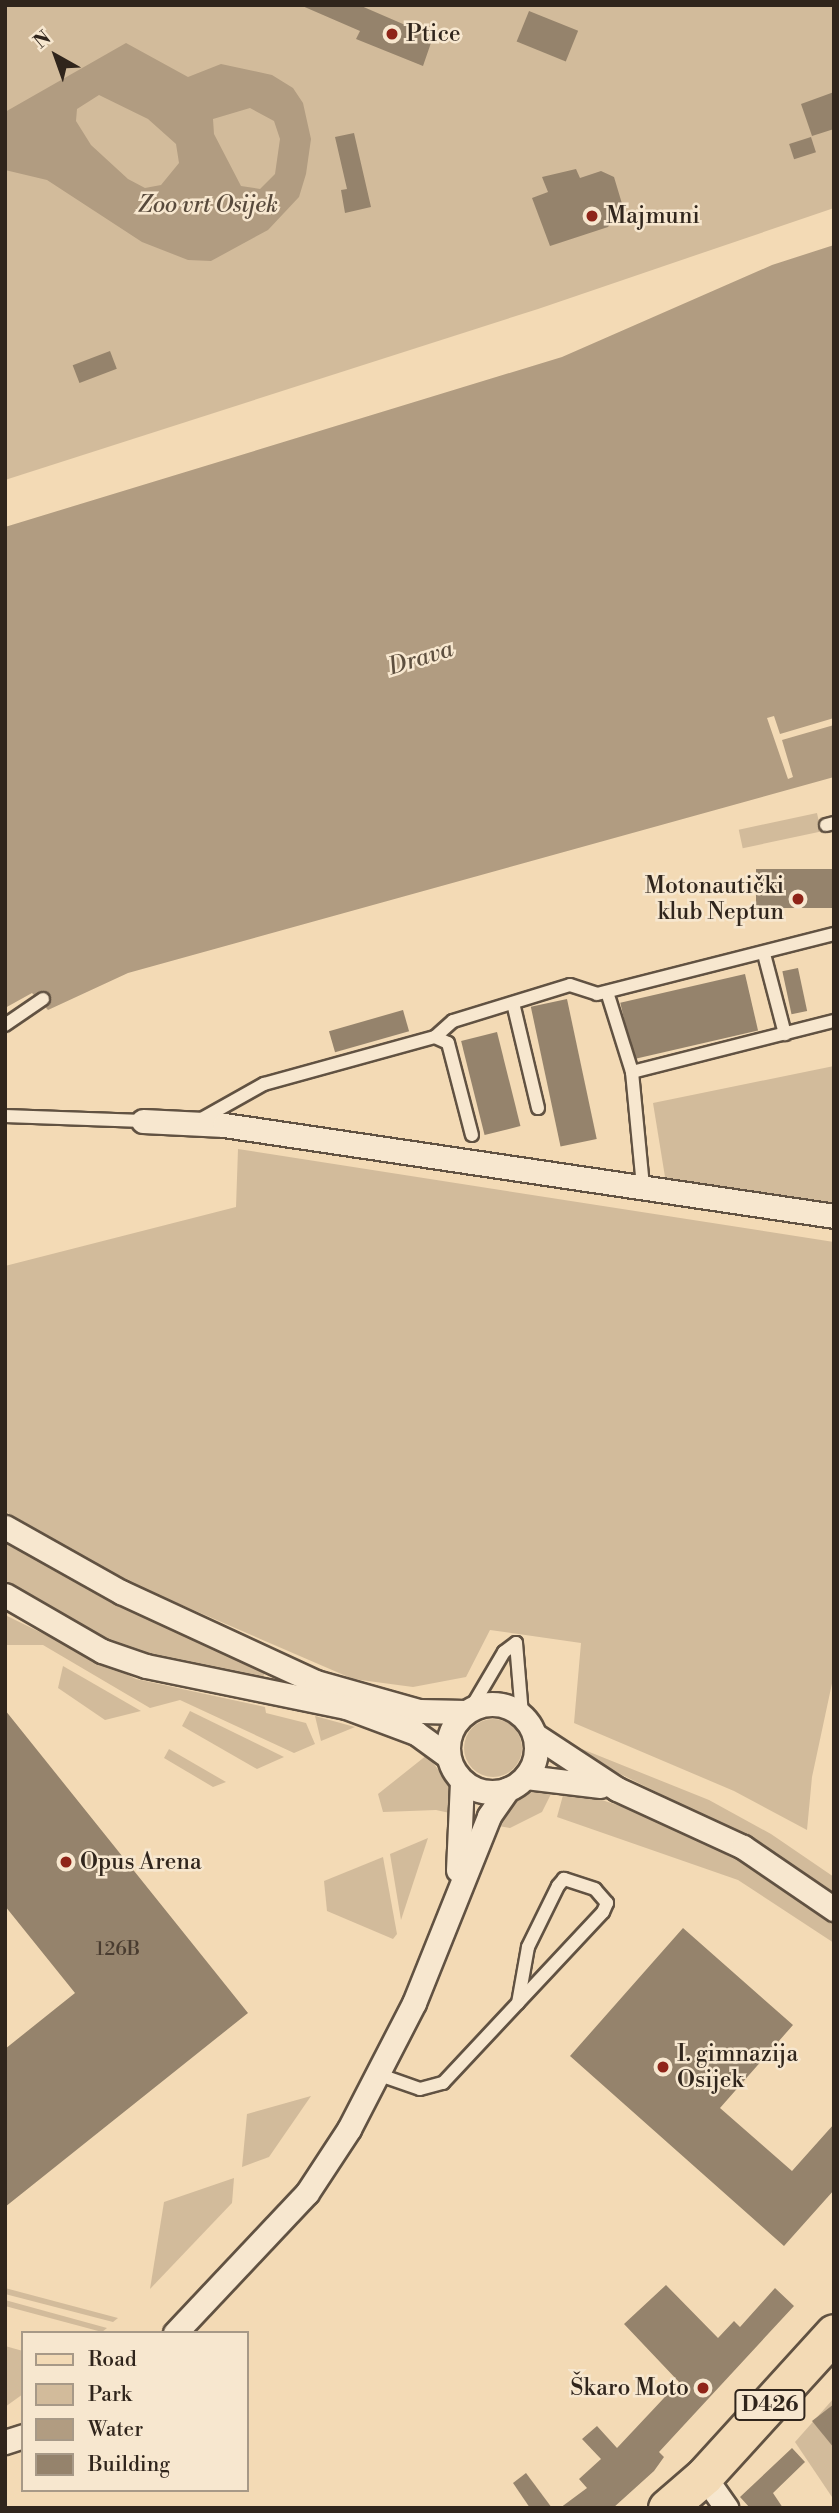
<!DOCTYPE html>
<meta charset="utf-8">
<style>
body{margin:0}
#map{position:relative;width:839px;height:2513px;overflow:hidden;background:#f3dab5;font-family:"Libre Bodoni",serif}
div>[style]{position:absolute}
.green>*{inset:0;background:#d2bb9b;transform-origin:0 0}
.round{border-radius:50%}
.water>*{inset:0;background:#b19c81}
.pier>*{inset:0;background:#f3dab5}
.building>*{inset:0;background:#95836c;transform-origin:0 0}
.roads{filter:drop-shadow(2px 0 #615242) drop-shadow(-2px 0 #615242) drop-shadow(0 2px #615242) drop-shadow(0 -2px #615242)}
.service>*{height:12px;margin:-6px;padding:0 6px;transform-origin:6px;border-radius:6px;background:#f7e7cf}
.minor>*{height:23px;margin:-11.5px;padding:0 11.5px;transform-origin:11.5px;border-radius:11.5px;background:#f7e7cf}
.minor>.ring{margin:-11.5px;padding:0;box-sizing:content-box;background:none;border:23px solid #f7e7cf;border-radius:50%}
.primary>*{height:37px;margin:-18.5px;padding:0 18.5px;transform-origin:18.5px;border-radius:18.5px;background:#f3dab5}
.dots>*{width:19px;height:19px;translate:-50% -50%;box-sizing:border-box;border:4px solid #f7e7cf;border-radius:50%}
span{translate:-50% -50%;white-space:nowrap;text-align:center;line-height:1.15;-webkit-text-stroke:5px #f7e7cf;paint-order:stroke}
.number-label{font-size:19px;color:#493c30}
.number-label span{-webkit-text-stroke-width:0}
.shield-label span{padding:2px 5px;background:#f7e7cf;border:2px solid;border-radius:5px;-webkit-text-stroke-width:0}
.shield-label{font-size:21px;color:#30251c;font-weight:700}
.poi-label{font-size:23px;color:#30251c}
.left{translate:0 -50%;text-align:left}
.right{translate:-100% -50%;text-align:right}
.park-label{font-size:23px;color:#584a3c;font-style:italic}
.water-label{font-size:24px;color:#5d4f3f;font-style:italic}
.frame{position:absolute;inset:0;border:7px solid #30251c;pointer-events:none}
.legend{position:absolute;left:21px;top:2331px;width:228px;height:161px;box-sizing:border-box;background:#f7e7cf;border:2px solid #a79987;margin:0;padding:9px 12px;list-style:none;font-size:21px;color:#30251c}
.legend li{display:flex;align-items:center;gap:14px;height:35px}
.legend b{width:35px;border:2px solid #a79987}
.north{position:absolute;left:21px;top:21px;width:70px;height:70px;-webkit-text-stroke:5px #f7e7cf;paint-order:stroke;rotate:320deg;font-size:19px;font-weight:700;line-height:28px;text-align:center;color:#30251c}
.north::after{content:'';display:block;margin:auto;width:24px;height:32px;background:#30251c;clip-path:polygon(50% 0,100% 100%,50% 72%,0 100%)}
</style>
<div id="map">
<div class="green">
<div style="clip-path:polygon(5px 5px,834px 5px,834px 208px,538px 309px,5px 480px)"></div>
<div style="left:817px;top:813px;width:19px;height:80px;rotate:78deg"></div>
<div style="clip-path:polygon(834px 1066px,834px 1205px,666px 1183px,653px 1103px)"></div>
<div style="clip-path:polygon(238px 1149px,834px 1242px,834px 1674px,812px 1777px,807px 1830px,734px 1791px,574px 1723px,581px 1643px,490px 1630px,466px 1677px,413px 1687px,353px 1679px,124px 1580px,5px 1511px,5px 1266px,236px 1207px)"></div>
<div style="clip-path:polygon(5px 1536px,267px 1670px,262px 1678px,207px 1667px,147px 1654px,94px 1634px,5px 1584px)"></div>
<div style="clip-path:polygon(5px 1615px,136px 1679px,265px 1707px,266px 1713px,306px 1723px,315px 1744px,294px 1753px,180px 1700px,150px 1708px,43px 1645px,5px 1645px)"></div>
<div style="clip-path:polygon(63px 1666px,141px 1711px,105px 1720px,58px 1688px)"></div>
<div style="clip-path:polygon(190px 1711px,284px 1757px,257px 1769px,182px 1726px)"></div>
<div style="clip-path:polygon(315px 1716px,355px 1727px,321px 1741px)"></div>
<div class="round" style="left:464px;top:1719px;width:58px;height:58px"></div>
<div style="clip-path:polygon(169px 1749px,226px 1782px,213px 1787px,164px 1758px)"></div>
<div style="clip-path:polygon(582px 1749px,709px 1800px,771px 1834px,834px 1877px,834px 1896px,713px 1820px,574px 1751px)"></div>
<div style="clip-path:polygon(427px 1755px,450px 1785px,459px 1815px,436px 1810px,383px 1812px,378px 1794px)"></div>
<div style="clip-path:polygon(540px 1786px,554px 1788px,542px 1812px,510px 1828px,493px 1825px,516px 1797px)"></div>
<div style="clip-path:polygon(565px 1788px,648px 1815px,761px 1872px,834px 1925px,834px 1943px,738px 1880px,557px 1817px)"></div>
<div style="clip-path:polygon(428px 1838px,401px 1920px,390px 1854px)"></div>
<div style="clip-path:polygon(383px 1857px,397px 1934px,393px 1939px,327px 1911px,324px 1881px)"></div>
<div style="clip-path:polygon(311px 2096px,269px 2157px,242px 2167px,247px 2114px)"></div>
<div style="clip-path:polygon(234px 2178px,232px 2203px,150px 2289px,164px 2202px)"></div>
<div style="clip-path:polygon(5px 2288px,118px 2318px,113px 2322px,5px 2294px)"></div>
<div style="clip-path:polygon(5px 2300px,107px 2328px,102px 2332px,5px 2306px)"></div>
<div style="clip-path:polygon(5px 2346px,23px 2351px,23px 2394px,5px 2407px)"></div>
<div style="clip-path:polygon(834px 2398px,834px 2500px,795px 2442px)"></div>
</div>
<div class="water">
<div style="clip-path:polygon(evenodd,126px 43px,188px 77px,221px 64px,272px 75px,293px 88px,303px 103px,311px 139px,306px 174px,299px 197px,268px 230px,211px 261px,188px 260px,142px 242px,47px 180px,5px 170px,5px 112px,126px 43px,99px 95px,148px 119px,176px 144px,179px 163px,161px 185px,145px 188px,128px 179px,91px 145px,76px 121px,77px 109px,99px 95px,126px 43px,250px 108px,274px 121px,280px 139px,275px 174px,260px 189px,241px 186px,214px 134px,213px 119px,250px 108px)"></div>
<div style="clip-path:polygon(834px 245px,834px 777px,128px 973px,48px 1010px,32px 993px,5px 1008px,5px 527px,562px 357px,772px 265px)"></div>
</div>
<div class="pier">
<div style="clip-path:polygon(774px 716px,780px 734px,834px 718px,834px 725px,782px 740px,793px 777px,788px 779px,767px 718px)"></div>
</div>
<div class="building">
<div style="clip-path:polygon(300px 5px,359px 5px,433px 37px,423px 66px,356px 39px,360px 31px)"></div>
<div style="left:529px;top:11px;width:53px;height:33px;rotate:22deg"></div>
<div style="clip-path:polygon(834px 92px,834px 129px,812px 136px,801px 104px)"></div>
<div style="clip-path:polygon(354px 133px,371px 207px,345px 213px,341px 190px,347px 189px,335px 137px)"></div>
<div style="left:811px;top:137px;width:16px;height:23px;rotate:72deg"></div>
<div style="clip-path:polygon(576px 169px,580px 178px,601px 171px,614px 177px,623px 207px,608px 227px,550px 246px,532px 198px,548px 192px,542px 177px)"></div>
<div style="left:110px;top:351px;width:19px;height:40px;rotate:69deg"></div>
<div style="left:834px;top:869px;width:39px;height:78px;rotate:90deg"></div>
<div style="left:798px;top:968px;width:44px;height:16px;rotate:78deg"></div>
<div style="left:745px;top:974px;width:58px;height:128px;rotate:77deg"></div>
<div style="left:567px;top:999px;width:143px;height:37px;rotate:78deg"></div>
<div style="left:403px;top:1010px;width:22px;height:77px;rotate:74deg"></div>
<div style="left:497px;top:1032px;width:97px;height:37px;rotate:76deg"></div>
<div style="clip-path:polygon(5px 1710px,248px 2013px,5px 2207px,5px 2049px,75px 1993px,5px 1906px)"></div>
<div style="clip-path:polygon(683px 1928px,793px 2025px,720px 2108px,792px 2171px,834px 2124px,834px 2190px,784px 2246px,570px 2056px)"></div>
<div style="clip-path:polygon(666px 2285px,718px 2338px,734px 2321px,740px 2327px,775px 2288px,794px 2306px,659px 2452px,664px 2457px,654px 2471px,613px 2508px,560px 2508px,587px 2488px,579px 2479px,601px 2459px,582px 2439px,597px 2426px,617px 2448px,679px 2382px,624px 2324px)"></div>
<div style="clip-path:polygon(834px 2404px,834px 2448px,812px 2421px)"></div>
<div style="clip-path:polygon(792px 2448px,805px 2462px,773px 2493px,783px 2508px,750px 2508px,740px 2497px)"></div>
<div style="clip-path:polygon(526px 2473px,552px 2508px,530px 2508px,513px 2483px)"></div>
</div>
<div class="roads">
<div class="service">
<div style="left:826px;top:825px;width:8px;rotate:-14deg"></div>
<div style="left:764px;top:954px;width:83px;rotate:75.3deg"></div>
<div style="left:607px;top:992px;width:84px;rotate:72.6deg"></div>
<div style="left:632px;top:1072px;width:116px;rotate:84.5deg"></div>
<div style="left:513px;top:1003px;width:108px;rotate:76.6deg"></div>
<div style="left:5px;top:1025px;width:46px;rotate:-34.4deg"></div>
<div style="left:435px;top:1037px;width:14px;rotate:25deg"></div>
<div style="left:448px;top:1043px;width:95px;rotate:75.4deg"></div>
<div style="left:632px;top:1072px;width:208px;rotate:-14.2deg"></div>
<div style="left:5px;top:1116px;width:138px;rotate:2.1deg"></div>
<div style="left:198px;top:1121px;width:76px;rotate:-29.3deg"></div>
<div style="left:264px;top:1084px;width:177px;rotate:-15.4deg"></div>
<div style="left:435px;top:1037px;width:24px;rotate:-42deg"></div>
<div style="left:453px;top:1021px;width:122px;rotate:-17.1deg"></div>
<div style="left:570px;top:985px;width:28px;rotate:18deg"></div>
<div style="left:597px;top:994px;width:244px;rotate:-14.2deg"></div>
<div style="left:516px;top:1643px;width:72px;rotate:85.2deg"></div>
<div style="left:471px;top:1708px;width:65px;rotate:-59.5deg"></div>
<div style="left:504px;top:1652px;width:15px;rotate:-37deg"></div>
<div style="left:380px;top:2075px;width:42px;rotate:19.3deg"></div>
<div style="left:420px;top:2089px;width:24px;rotate:-15deg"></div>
<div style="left:443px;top:2083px;width:234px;rotate:-46.9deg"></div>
<div style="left:603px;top:1912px;width:10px;rotate:-66deg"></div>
<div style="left:607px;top:1903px;width:18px;rotate:-131deg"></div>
<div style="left:595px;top:1889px;width:33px;rotate:-162deg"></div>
<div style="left:564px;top:1879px;width:9px;rotate:131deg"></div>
<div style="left:558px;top:1886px;width:68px;rotate:116.2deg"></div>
<div style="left:528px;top:1947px;width:57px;rotate:100.1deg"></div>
</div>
<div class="minor">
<div style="left:143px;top:1121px;width:81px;rotate:2.8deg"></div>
<div style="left:224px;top:1125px;width:617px;rotate:8.48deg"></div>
<div style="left:5px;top:1527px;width:133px;rotate:29.3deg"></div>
<div style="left:121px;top:1592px;width:215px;rotate:24.8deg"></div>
<div style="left:316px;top:1682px;width:107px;rotate:15.7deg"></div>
<div style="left:419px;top:1711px;width:47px;rotate:1.2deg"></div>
<div style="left:5px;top:1595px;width:112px;rotate:30deg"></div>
<div style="left:102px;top:1651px;width:46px;rotate:18.8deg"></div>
<div style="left:146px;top:1666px;width:204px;rotate:11.6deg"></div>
<div style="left:346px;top:1707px;width:75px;rotate:20.4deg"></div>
<div style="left:416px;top:1733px;width:39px;rotate:36deg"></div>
<div class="ring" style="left:448px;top:1704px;width:65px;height:65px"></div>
<div style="left:535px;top:1735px;width:98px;rotate:33.4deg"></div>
<div style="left:617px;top:1789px;width:139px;rotate:24.7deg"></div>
<div style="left:743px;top:1847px;width:110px;rotate:34.3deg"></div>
<div style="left:526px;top:1777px;width:75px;rotate:6.9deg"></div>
<div style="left:458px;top:1870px;width:89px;rotate:-87.4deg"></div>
<div style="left:175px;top:2333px;width:192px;rotate:-46.7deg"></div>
<div style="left:307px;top:2193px;width:77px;rotate:-56.7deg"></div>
<div style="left:349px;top:2129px;width:142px;rotate:-62.7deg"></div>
<div style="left:414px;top:2003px;width:201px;rotate:-68.1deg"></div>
<div style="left:489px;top:1816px;width:33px;rotate:-55deg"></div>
<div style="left:5px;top:2442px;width:19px;rotate:-18deg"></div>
<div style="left:704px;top:2476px;width:39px;rotate:55deg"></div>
</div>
<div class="primary">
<div style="left:667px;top:2508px;width:49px;rotate:-40.9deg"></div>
<div style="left:704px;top:2476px;width:193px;rotate:-47.7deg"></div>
</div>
</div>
<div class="dots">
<div style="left:392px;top:34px;background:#8f2418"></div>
<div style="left:592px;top:216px;background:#8f2418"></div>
<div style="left:798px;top:899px;background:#8f2418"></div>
<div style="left:66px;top:1862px;background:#8f2418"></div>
<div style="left:663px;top:2067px;background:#8f2418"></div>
<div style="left:703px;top:2388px;background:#8f2418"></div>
</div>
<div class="number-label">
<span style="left:118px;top:1950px">126B</span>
</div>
<div class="shield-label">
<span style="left:770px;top:2405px">D426</span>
</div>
<div class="poi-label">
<span class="left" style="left:406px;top:34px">Ptice</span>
<span class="left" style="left:606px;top:216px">Majmuni</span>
<span class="right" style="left:784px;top:899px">Motonautički<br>klub Neptun</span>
<span class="left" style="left:80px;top:1862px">Opus Arena</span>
<span class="left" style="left:677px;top:2067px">I. gimnazija<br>Osijek</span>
<span class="right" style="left:689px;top:2388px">Škaro Moto</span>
</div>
<div class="park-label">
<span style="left:208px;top:205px">Zoo vrt Osijek</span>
</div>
<div class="water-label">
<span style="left:421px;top:659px;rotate:-17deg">Drava</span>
</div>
<div class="frame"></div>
<ul class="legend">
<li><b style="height:9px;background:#f3dab5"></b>Road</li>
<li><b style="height:19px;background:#d2bb9b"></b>Park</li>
<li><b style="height:19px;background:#b19c81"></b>Water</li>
<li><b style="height:19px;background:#95836c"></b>Building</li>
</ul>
<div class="north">N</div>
</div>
